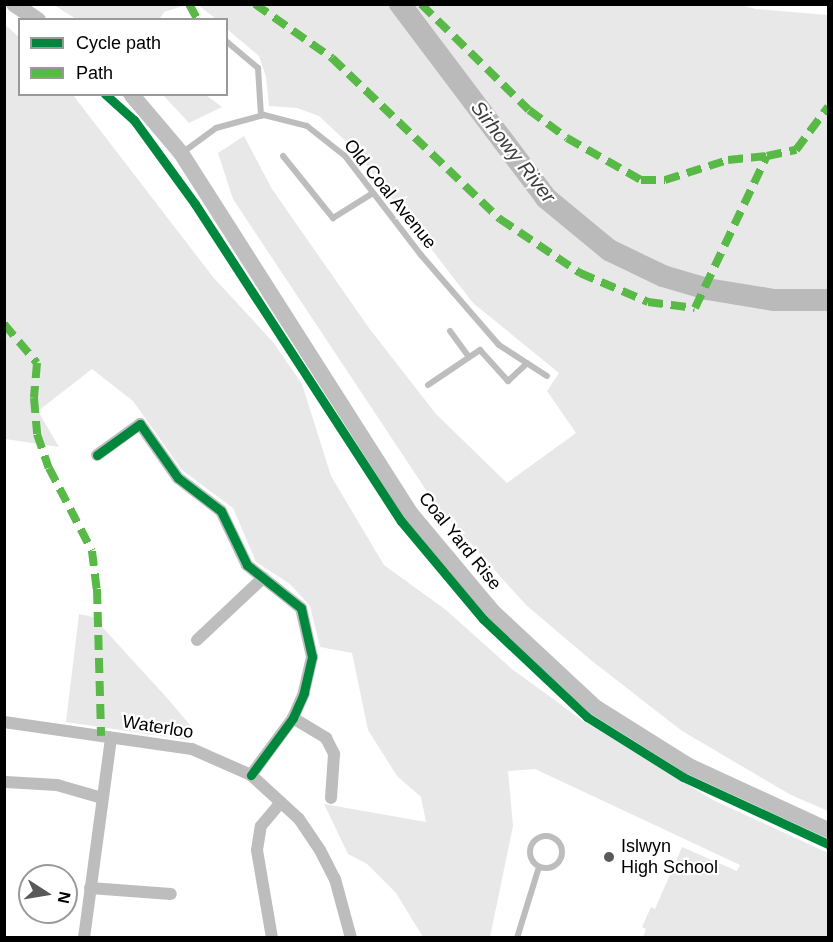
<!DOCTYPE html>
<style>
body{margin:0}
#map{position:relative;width:833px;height:942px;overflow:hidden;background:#fff;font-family:Arial,sans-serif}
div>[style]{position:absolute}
.green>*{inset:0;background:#e8e8e8}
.river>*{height:22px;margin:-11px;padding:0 11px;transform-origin:11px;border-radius:11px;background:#bababa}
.service>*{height:6px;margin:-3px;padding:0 3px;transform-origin:3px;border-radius:3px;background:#bdbdbd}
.service>.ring{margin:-3px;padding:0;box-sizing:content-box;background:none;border:6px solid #bdbdbd;border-radius:50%}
.minor>*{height:12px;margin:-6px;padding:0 6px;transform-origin:6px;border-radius:6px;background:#bdbdbd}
.secondary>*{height:16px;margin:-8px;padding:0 8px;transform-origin:8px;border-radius:8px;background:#bfbfbf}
.quiet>*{height:8px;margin-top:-4px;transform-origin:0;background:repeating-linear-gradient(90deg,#58b947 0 15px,transparent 0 23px)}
.cycleway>*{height:9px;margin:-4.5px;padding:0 4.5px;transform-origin:4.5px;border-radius:4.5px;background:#00873e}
.dots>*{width:16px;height:16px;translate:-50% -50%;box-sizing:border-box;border:3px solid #fff;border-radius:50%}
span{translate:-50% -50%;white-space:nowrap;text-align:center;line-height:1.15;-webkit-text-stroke:4.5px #fff;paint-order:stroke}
.street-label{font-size:18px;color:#000}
.poi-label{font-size:18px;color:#000}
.left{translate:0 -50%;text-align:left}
.water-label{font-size:20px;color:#3d3d3d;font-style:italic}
.frame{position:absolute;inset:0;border:6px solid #000;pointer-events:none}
.legend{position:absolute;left:18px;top:18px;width:210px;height:78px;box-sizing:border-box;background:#fff;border:2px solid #999;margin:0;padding:8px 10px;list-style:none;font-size:18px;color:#000}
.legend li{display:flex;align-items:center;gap:12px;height:30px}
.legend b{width:30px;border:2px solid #999}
.north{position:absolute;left:18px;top:864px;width:60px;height:60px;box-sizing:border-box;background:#fff;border:2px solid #999;border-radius:50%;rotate:102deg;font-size:16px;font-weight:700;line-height:24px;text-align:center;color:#000}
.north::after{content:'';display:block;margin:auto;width:21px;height:27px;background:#595959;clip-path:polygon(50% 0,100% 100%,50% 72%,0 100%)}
</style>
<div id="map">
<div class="green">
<div style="clip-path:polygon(54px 5px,186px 5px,164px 12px,159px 20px,76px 19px)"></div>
<div style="clip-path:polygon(740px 5px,756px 9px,828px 15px,828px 811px,791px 795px,682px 731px,592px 661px,526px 605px,436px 505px,233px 199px,218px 153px,244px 136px,272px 189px,369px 328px,436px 414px,507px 483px,576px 433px,547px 391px,559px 373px,473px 303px,353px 148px,319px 116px,297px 108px,269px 106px,266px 77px,259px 56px,227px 29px,226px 20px,216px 19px,198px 5px)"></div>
<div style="clip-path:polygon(4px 24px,19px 37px,20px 94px,73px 95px,213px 277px,273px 342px,302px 384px,331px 476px,384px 565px,446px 610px,512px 669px,582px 720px,713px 800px,828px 853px,828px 937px,643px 937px,646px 929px,642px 927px,651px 907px,655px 909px,682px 847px,737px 871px,740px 865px,535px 769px,508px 771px,513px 826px,490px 937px,423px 937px,396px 893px,367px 864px,348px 854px,324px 804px,426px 822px,421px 797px,397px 776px,368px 730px,352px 653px,320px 647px,310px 606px,290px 584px,256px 562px,233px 508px,182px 470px,133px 401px,92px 369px,38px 411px,59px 447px,5px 439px)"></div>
<div style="clip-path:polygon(163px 95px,206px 95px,222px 107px,189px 123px)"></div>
<div style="clip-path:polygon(79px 614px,93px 617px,168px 699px,190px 725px,188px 740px,66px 722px)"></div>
</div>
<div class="river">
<div style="left:400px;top:4px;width:243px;rotate:53deg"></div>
<div style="left:546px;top:198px;width:82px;rotate:39.5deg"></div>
<div style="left:609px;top:250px;width:60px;rotate:25.7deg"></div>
<div style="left:663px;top:276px;width:46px;rotate:16.5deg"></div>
<div style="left:707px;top:289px;width:68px;rotate:9.3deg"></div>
<div style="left:774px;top:300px;width:54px"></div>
</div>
<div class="service">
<div style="left:226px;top:41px;width:42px;rotate:40.2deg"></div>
<div style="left:258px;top:68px;width:48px;rotate:86.4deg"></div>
<div style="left:182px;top:153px;width:42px;rotate:-36.3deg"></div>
<div style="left:216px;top:128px;width:50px;rotate:-15.2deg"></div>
<div style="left:264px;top:115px;width:44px;rotate:14.3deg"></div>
<div style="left:307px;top:126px;width:48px;rotate:38.3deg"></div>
<div style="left:345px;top:156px;width:125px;rotate:52.5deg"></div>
<div style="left:421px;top:255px;width:119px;rotate:49.1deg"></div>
<div style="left:499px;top:345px;width:57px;rotate:32.9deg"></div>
<div style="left:283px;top:156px;width:80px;rotate:51.1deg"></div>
<div style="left:333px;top:218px;width:47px;rotate:-32deg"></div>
<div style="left:450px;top:331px;width:31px;rotate:54deg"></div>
<div style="left:428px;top:385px;width:63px;rotate:-33.9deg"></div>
<div style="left:480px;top:350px;width:42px;rotate:47.9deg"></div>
<div style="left:508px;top:381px;width:26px;rotate:-43deg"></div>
<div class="ring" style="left:530px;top:836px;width:26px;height:26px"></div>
<div style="left:517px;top:938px;width:74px;rotate:-72.8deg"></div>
</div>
<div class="minor">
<div style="left:97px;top:455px;width:53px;rotate:-35.8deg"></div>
<div style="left:140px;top:424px;width:66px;rotate:54.9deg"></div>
<div style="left:178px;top:478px;width:54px;rotate:37.5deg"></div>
<div style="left:221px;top:511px;width:60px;rotate:64.3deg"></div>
<div style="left:247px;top:565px;width:69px;rotate:38.5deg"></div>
<div style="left:301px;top:608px;width:50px;rotate:77.3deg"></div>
<div style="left:312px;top:657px;width:37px;rotate:103deg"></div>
<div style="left:304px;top:693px;width:27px;rotate:114deg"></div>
<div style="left:293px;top:718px;width:71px;rotate:126.4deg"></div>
<div style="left:197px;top:640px;width:91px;rotate:-43.2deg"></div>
<div style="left:293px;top:718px;width:39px;rotate:31deg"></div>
<div style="left:326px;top:738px;width:18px;rotate:63deg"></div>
<div style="left:334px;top:754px;width:44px;rotate:93.9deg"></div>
<div style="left:4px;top:722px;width:190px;rotate:8.2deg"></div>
<div style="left:192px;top:749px;width:64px;rotate:23.8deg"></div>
<div style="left:251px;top:775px;width:65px;rotate:42.5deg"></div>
<div style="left:299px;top:819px;width:37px;rotate:56deg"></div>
<div style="left:320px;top:850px;width:33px;rotate:63deg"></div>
<div style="left:335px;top:879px;width:61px;rotate:74.8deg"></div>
<div style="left:6px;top:782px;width:51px;rotate:3.4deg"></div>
<div style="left:57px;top:785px;width:47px;rotate:16.1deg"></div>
<div style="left:90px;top:888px;width:81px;rotate:4.2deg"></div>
<div style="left:84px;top:938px;width:202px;rotate:-82.3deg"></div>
<div style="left:272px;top:938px;width:89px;rotate:-99.7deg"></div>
<div style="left:257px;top:850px;width:24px;rotate:-81deg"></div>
<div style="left:261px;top:826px;width:31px;rotate:-50deg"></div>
</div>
<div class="secondary">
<div style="left:14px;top:4px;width:29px;rotate:34deg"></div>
<div style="left:131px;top:94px;width:77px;rotate:49.7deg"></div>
<div style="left:181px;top:153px;width:428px;rotate:57.5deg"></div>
<div style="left:411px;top:514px;width:126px;rotate:50.1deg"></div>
<div style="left:492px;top:611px;width:141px;rotate:43deg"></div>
<div style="left:595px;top:707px;width:111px;rotate:32.1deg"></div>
<div style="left:689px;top:766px;width:153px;rotate:24.7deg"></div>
</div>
<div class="quiet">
<div style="left:189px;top:4px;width:18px;rotate:61deg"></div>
<div style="left:255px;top:4px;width:94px;rotate:35deg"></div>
<div style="left:332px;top:58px;width:233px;rotate:43.8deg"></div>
<div style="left:500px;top:219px;width:97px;rotate:34deg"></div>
<div style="left:580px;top:273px;width:74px;rotate:23.1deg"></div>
<div style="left:648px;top:302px;width:47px;rotate:7.3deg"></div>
<div style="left:695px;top:308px;width:168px;rotate:-64.7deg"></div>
<div style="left:767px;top:156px;width:30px;rotate:-12deg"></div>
<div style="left:796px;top:150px;width:54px;rotate:-53.3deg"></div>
<div style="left:421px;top:4px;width:151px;rotate:44.5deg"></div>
<div style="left:529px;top:110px;width:47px;rotate:36.4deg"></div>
<div style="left:567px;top:138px;width:85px;rotate:29.6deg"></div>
<div style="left:641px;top:180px;width:24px"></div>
<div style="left:665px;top:180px;width:66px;rotate:-17.6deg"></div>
<div style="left:728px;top:160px;width:39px;rotate:-6deg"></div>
<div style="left:4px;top:324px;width:51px;rotate:49.8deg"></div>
<div style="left:37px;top:363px;width:35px;rotate:95deg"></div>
<div style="left:34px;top:398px;width:36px;rotate:85deg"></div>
<div style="left:37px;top:434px;width:36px;rotate:71deg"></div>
<div style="left:49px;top:468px;width:93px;rotate:62.6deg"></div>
<div style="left:92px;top:551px;width:38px;rotate:83deg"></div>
<div style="left:97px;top:589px;width:147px;rotate:88.4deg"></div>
</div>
<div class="cycleway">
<div style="left:105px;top:94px;width:39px;rotate:42deg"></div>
<div style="left:134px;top:120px;width:104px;rotate:54deg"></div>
<div style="left:195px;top:204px;width:378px;rotate:57deg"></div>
<div style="left:401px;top:521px;width:128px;rotate:50.1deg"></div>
<div style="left:483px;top:619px;width:143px;rotate:43.3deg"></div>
<div style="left:587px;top:717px;width:113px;rotate:32deg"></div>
<div style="left:683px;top:777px;width:160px;rotate:24.8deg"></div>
<div style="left:97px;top:455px;width:53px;rotate:-35.8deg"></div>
<div style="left:140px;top:424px;width:66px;rotate:54.9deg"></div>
<div style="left:178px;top:478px;width:54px;rotate:37.5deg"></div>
<div style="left:221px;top:511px;width:60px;rotate:64.3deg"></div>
<div style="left:247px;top:565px;width:69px;rotate:38.5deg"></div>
<div style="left:301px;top:608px;width:50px;rotate:77.3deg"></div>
<div style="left:312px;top:657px;width:37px;rotate:103deg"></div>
<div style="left:304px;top:693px;width:27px;rotate:114deg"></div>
<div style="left:293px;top:718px;width:71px;rotate:126.4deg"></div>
</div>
<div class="dots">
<div style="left:609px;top:857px;background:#595959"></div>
</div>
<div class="street-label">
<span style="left:390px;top:194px;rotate:51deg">Old Coal Avenue</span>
<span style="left:460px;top:541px;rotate:51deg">Coal Yard Rise</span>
<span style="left:158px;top:727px;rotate:9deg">Waterloo</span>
</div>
<div class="poi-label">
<span class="left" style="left:621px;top:857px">Islwyn<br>High School</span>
</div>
<div class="water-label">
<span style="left:513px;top:152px;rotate:52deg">Sirhowy River</span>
</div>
<div class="frame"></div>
<ul class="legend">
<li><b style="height:8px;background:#00873e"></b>Cycle path</li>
<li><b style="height:8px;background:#58b947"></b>Path</li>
</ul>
<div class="north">N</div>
</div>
